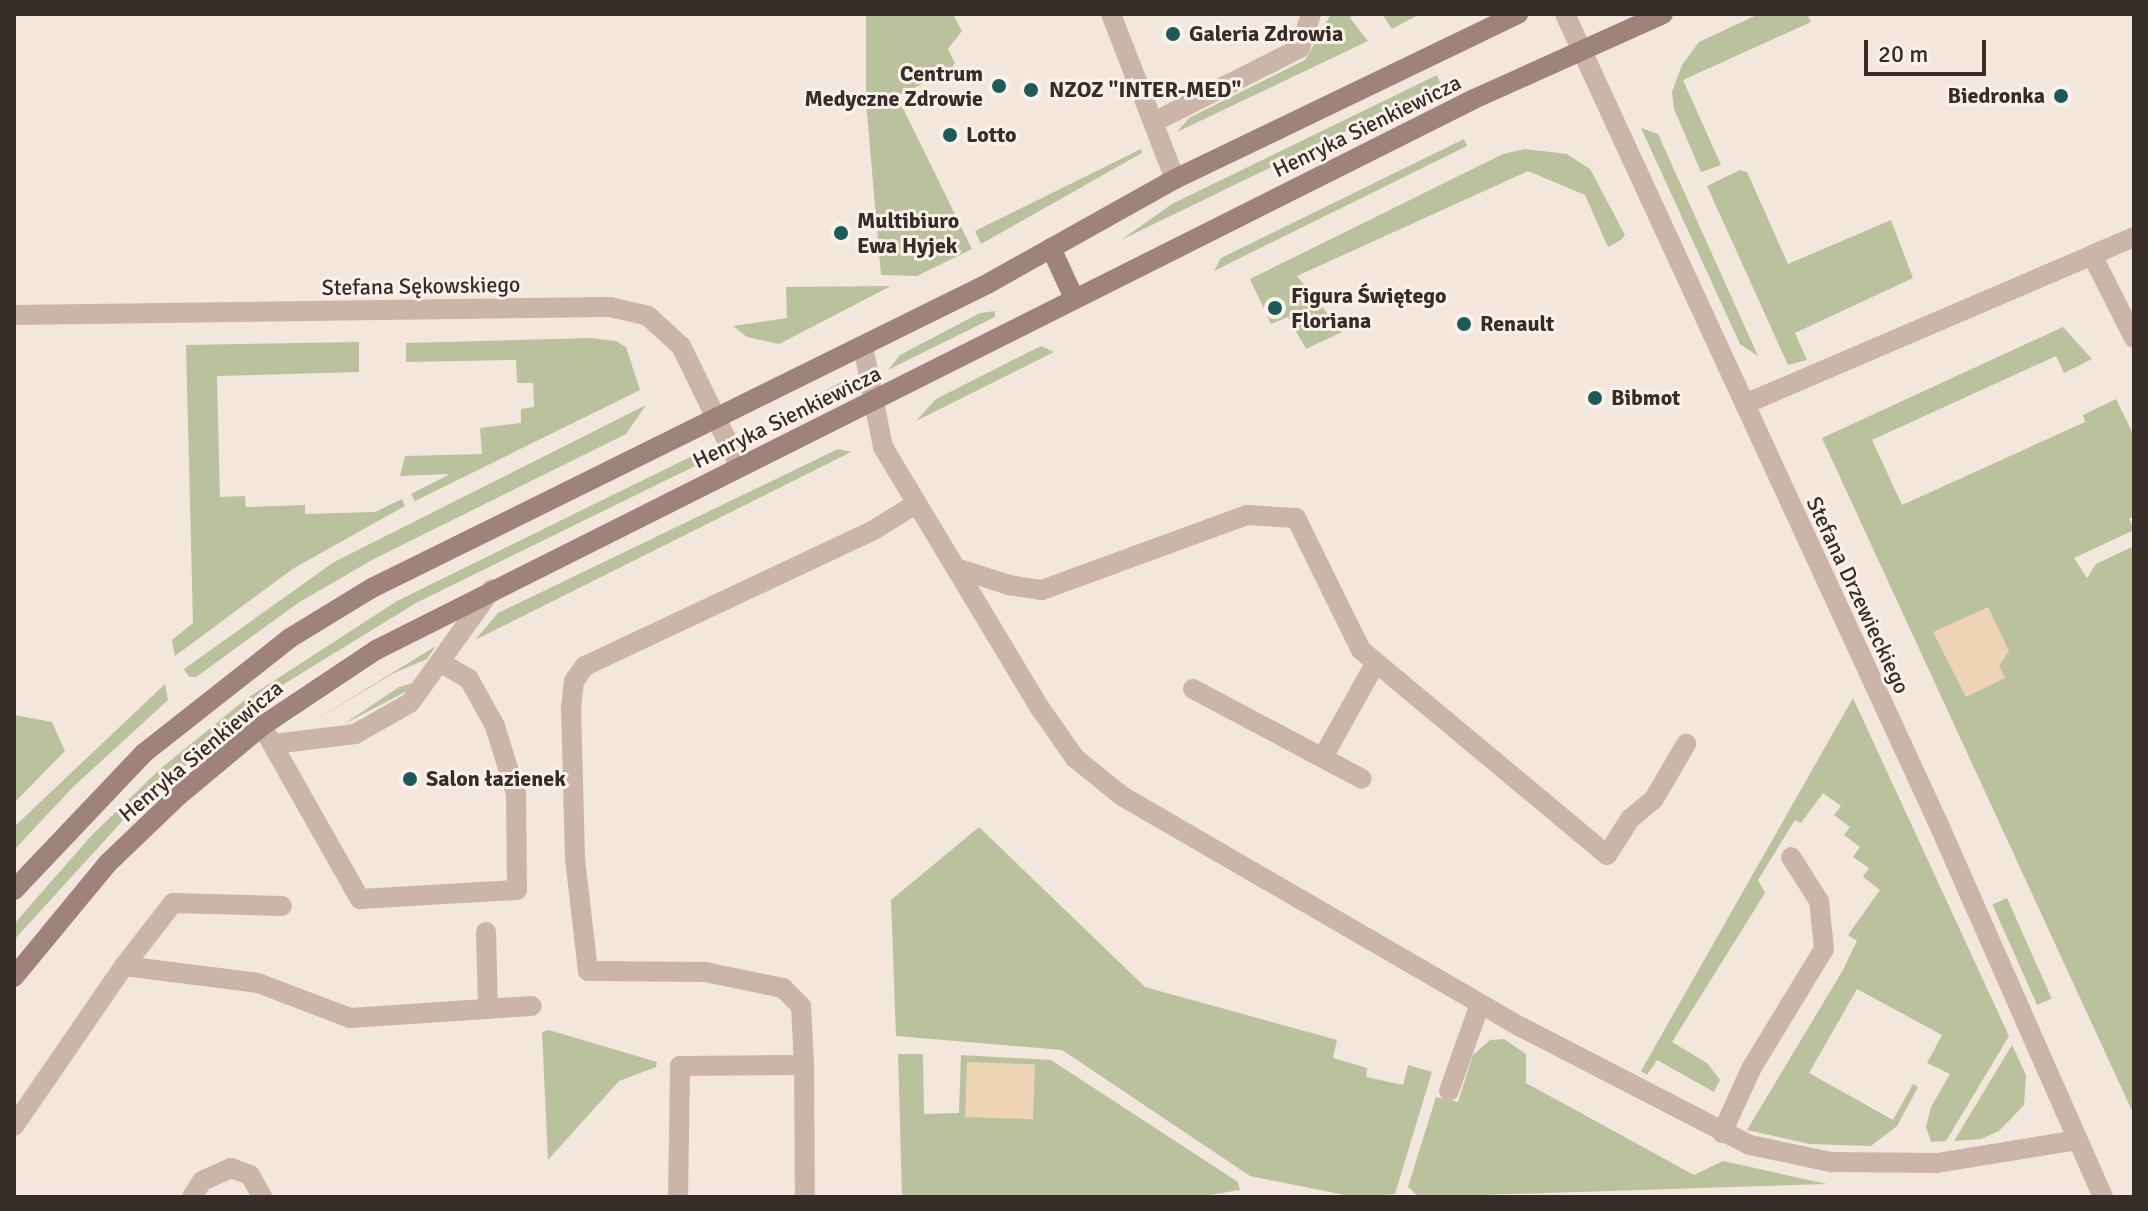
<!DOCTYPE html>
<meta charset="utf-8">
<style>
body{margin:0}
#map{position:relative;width:2148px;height:1211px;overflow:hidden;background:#f3e6dd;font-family:Signika,sans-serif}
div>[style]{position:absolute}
.green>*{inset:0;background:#bac29d;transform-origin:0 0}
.sand>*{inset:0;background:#eed4b4;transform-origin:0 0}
.lane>*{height:20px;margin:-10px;padding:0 10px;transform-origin:10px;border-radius:10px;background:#cbb5a9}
.street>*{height:20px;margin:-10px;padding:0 10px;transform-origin:10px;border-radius:10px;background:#cbb5a9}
.secondary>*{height:20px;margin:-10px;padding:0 10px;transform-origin:10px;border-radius:10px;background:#9f837a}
.dots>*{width:22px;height:22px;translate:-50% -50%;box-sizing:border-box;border:4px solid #faf1ea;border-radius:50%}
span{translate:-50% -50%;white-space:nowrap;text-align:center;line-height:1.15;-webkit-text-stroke:6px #faf1ea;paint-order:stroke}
.poi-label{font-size:22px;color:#382c29;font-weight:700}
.left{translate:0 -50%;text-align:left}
.right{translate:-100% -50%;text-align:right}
.street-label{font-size:22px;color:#382c29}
.frame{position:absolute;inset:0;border:16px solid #382c29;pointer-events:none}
.scale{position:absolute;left:1864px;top:40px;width:122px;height:36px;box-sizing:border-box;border:4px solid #382c29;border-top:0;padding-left:10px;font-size:24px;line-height:28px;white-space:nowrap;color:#382c29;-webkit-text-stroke:6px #faf1ea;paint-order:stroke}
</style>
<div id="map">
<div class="green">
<div style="clip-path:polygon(866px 14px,953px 14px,962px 31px,948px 49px,955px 63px,950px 70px,902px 94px,895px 92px,972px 249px,917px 276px,881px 275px,866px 102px)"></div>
<div style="clip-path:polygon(1331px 14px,1353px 14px,1350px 18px,1368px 41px,1177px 132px,1189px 118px,1305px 60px)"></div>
<div style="clip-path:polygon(1382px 14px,1420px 14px,1392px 29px)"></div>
<div style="clip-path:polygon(1759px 14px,1807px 14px,1811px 22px,1683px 80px,1721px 165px,1701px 172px,1674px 109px,1672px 92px,1682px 65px,1699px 42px)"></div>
<div style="clip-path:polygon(1437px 75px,1441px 85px,1121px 240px,1172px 204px)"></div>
<div style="clip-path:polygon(1641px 128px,1658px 134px,1758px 356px,1740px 344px)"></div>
<div style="clip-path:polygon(1464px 139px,1467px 146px,1214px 271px,1221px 258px)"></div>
<div style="clip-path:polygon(1141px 149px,1142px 153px,981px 244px,975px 231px)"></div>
<div style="clip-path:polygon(1525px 149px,1567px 154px,1590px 169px,1625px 235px,1621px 240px,1608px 247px,1585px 195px,1528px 171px,1297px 276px,1342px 332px,1306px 349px,1288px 317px,1271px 324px,1250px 279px,1503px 154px)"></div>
<div style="clip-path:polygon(1740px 170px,1747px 172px,1788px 264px,1891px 220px,1913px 278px,1795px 333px,1807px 360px,1788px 365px,1707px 186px)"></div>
<div style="clip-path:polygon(891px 286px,779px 344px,747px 337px,733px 326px,787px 318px,786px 287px)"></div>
<div style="clip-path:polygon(995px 311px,995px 317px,888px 370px,900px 355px,980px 313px)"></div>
<div style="clip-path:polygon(2063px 327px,2092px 359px,2064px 373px,2056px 356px,1872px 440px,1902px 505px,2085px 422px,2083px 415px,2116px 399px,2134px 436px,2134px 516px,2129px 519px,2134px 530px,2074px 558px,2087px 578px,2096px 564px,2134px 546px,2134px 1115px,1822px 438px)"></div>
<div style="clip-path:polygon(590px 338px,616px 341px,626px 347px,640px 390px,415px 501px,411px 494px,450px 474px,400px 476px,405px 456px,482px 454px,480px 428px,521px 423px,521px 409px,534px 407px,533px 383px,517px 383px,516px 360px,406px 362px,406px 343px)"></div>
<div style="clip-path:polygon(359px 342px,359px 372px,217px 376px,220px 497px,245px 496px,246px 507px,305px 505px,305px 514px,375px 512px,402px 499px,405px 506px,294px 568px,175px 656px,172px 640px,193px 623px,186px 345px)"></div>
<div style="clip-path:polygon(1041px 346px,1054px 352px,916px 421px,936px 399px)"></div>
<div style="clip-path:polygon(843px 381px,840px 394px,784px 421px,767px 422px)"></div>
<div style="clip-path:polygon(646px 405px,626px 434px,372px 560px,298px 603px,196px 677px,189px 677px,184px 669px,334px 562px)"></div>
<div style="clip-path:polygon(838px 449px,851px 452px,475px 640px,498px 613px)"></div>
<div style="clip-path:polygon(692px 456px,698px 456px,697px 465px,416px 603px,284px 684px,137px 805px,14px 940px,14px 924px,91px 836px,160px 769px,246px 699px,397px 601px)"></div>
<div style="clip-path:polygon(436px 646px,427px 659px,394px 673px,304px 727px)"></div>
<div style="clip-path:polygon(413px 683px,407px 691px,344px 724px,399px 687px)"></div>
<div style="clip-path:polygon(165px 684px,168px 700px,73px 787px,14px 850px,14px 827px)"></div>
<div style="clip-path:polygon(1853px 698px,2009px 1036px,1946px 1141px,1931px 1142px,1926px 1127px,1931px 1107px,1950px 1074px,1927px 1063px,1942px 1035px,1857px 989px,1809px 1073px,1893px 1120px,1913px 1084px,1918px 1087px,1897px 1126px,1871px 1146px,1810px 1144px,1747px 1130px,1843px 970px,1857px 941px,1848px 935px,1880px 890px,1863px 877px,1869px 868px,1853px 857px,1860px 847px,1844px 835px,1850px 827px,1834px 815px,1841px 806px,1823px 793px,1801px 823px,1795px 820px,1758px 880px,1765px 893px,1672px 1042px,1707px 1063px,1720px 1080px,1714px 1092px,1657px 1060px,1647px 1075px,1641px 1071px)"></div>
<div style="clip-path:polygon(14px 715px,52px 722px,65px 751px,14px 803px)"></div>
<div style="clip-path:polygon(979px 827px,1145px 987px,1337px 1040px,1333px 1058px,1367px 1068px,1366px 1077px,1403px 1085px,1408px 1065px,1432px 1072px,1395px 1194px,1355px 1197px,1250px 1176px,1062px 1050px,896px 1036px,891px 900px)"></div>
<div style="left:2007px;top:898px;width:110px;height:16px;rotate:66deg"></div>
<div style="clip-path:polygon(549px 1030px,657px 1062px,656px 1067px,619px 1081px,548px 1160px,542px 1032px)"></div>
<div style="clip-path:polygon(1504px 1039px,1526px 1054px,1526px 1083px,1694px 1175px,1723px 1161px,1827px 1184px,1419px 1197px,1408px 1187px,1436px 1097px,1458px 1102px,1473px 1055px,1490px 1040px)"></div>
<div style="clip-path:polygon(2012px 1045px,2026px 1075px,2024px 1105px,1999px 1131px,1981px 1139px,1954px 1141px)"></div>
<div style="clip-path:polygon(898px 1054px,923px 1054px,924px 1114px,959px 1113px,961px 1055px,1051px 1060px,1238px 1182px,1240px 1190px,1197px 1197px,902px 1197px)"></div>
</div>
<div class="sand">
<div style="clip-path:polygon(1988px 607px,2009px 651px,1999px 666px,2005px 678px,1966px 697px,1933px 632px)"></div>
<div style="left:967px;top:1062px;width:68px;height:55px;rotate:2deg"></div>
</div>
<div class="lane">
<div style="left:1156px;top:121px;width:161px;rotate:-26.9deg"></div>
<div style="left:1300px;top:48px;width:36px;rotate:-72deg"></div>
<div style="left:956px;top:568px;width:56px;rotate:17.8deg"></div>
<div style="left:1009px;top:585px;width:33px;rotate:9deg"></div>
<div style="left:1042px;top:590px;width:218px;rotate:-20.1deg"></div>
<div style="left:1247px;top:515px;width:49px;rotate:3.5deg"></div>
<div style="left:1296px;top:518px;width:147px;rotate:63.8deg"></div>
<div style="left:1361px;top:650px;width:320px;rotate:39.8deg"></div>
<div style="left:1607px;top:855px;width:43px;rotate:-57.4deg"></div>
<div style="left:1630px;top:819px;width:31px;rotate:-40deg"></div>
<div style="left:1654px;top:799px;width:64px;rotate:-59.8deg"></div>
<div style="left:1193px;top:689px;width:191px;rotate:28deg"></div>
<div style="left:262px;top:726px;width:199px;rotate:60.5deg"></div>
<div style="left:360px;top:899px;width:157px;rotate:-3.3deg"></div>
<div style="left:517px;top:890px;width:96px;rotate:-90.6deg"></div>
<div style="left:516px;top:794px;width:71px;rotate:-107.2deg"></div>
<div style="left:495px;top:726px;width:54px;rotate:-119deg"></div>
<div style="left:469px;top:679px;width:32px;rotate:-150deg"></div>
<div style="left:274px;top:744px;width:82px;rotate:-7deg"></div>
<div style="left:355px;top:734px;width:63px;rotate:-29.4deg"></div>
<div style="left:410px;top:703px;width:140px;rotate:-54.3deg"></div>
<div style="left:1323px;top:757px;width:107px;rotate:-60.8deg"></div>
<div style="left:588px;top:971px;width:117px;rotate:0.5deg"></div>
<div style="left:705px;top:972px;width:80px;rotate:11.6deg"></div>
<div style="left:783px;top:988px;width:25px;rotate:45deg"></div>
<div style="left:801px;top:1006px;width:59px;rotate:87.1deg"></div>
<div style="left:1722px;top:1133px;width:70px;rotate:-65.6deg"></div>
<div style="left:1751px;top:1069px;width:140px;rotate:-58.7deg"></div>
<div style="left:1824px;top:949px;width:48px;rotate:-95.9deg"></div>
<div style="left:1819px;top:901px;width:52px;rotate:-122.5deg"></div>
<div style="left:678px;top:1197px;width:131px;rotate:-89.1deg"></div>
<div style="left:680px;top:1066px;width:124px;rotate:-0.5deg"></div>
<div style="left:804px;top:1065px;width:132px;rotate:89.6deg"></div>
</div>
<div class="street">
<div style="left:1111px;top:14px;width:177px;rotate:68.8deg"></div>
<div style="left:1565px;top:14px;width:893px;rotate:65.24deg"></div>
<div style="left:1939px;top:825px;width:407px;rotate:66.2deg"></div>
<div style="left:2092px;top:255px;width:46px;rotate:-23.2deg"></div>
<div style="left:14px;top:315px;width:596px;rotate:-0.77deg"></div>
<div style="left:610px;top:307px;width:39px;rotate:13deg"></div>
<div style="left:648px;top:316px;width:45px;rotate:42.3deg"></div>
<div style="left:681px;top:346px;width:135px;rotate:64deg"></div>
<div style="left:863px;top:346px;width:103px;rotate:78.8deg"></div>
<div style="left:883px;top:447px;width:305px;rotate:59deg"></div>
<div style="left:1040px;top:708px;width:61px;rotate:55deg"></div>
<div style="left:1075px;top:758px;width:60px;rotate:39deg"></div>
<div style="left:1122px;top:796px;width:461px;rotate:30.1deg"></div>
<div style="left:1521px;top:1027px;width:258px;rotate:27.3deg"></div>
<div style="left:1750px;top:1145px;width:83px;rotate:11.9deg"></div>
<div style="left:1831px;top:1162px;width:106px;rotate:0.5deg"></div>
<div style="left:1937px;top:1163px;width:142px;rotate:-9.3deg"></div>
<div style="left:1745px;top:404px;width:378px;rotate:-23.2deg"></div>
<div style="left:2092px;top:255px;width:93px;rotate:63.2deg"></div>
<div style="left:486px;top:932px;width:77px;rotate:88.5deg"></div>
<div style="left:124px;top:966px;width:80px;rotate:-52.1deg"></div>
<div style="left:173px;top:903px;width:109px;rotate:1.6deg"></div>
<div style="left:588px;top:971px;width:113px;rotate:-96.6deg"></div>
<div style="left:575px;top:859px;width:150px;rotate:-91.5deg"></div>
<div style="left:571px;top:709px;width:28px;rotate:-84deg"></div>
<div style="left:574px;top:681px;width:19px;rotate:-54deg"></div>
<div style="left:585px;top:666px;width:317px;rotate:-25.2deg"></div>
<div style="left:872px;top:531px;width:52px;rotate:-31.5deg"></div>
<div style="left:1449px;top:1091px;width:92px;rotate:-70.4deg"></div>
<div style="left:14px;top:1126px;width:194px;rotate:-55.5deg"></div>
<div style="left:124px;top:966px;width:135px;rotate:7.2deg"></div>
<div style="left:258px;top:983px;width:98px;rotate:20.8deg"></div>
<div style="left:350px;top:1018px;width:182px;rotate:-3.8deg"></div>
<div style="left:192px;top:1197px;width:19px;rotate:-58deg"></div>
<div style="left:202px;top:1181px;width:32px;rotate:-24deg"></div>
<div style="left:231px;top:1168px;width:20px;rotate:20deg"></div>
<div style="left:250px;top:1175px;width:25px;rotate:61deg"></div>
</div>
<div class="secondary">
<div style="left:1051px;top:248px;width:55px;rotate:65.3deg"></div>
<div style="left:14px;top:890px;width:189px;rotate:-46.5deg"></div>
<div style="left:144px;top:753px;width:186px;rotate:-38.2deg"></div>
<div style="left:290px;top:638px;width:96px;rotate:-31.4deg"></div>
<div style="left:372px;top:588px;width:688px;rotate:-26.3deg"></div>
<div style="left:989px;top:283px;width:213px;rotate:-29.2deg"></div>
<div style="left:1175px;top:179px;width:381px;rotate:-25.7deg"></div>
<div style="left:14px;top:977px;width:146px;rotate:-50.5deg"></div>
<div style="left:107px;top:864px;width:98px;rotate:-43.8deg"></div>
<div style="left:178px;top:796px;width:109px;rotate:-39.8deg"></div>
<div style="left:262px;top:726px;width:137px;rotate:-33.7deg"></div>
<div style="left:376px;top:650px;width:1228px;rotate:-26.65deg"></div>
<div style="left:1474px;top:99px;width:207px;rotate:-24.2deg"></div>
</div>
<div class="dots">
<div style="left:1173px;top:34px;background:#1e5a57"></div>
<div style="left:999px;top:86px;background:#1e5a57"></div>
<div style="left:1031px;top:90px;background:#1e5a57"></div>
<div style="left:2061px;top:96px;background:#1e5a57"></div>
<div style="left:950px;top:135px;background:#1e5a57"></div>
<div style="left:841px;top:233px;background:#1e5a57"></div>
<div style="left:1275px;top:308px;background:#1e5a57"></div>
<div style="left:1464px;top:324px;background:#1e5a57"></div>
<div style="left:1595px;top:398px;background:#1e5a57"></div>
<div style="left:410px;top:779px;background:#1e5a57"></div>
</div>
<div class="poi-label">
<span class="left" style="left:1189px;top:34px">Galeria Zdrowia</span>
<span class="right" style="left:983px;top:86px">Centrum<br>Medyczne Zdrowie</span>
<span class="left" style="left:1049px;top:90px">NZOZ "INTER-MED"</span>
<span class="right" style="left:2045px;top:96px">Biedronka</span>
<span class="left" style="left:966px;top:135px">Lotto</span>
<span class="left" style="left:857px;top:233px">Multibiuro<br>Ewa Hyjek</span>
<span class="left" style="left:1291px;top:308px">Figura Świętego<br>Floriana</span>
<span class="left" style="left:1480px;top:324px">Renault</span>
<span class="left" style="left:1611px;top:398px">Bibmot</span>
<span class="left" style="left:426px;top:779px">Salon łazienek</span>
</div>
<div class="street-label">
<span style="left:1367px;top:126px;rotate:-26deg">Henryka Sienkiewicza</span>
<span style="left:421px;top:286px;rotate:-1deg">Stefana Sękowskiego</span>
<span style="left:787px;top:417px;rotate:-26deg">Henryka Sienkiewicza</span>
<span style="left:1858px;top:595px;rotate:65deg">Stefana Drzewieckiego</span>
<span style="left:201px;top:751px;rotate:-40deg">Henryka Sienkiewicza</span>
</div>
<div class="frame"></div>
<div class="scale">20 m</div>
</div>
